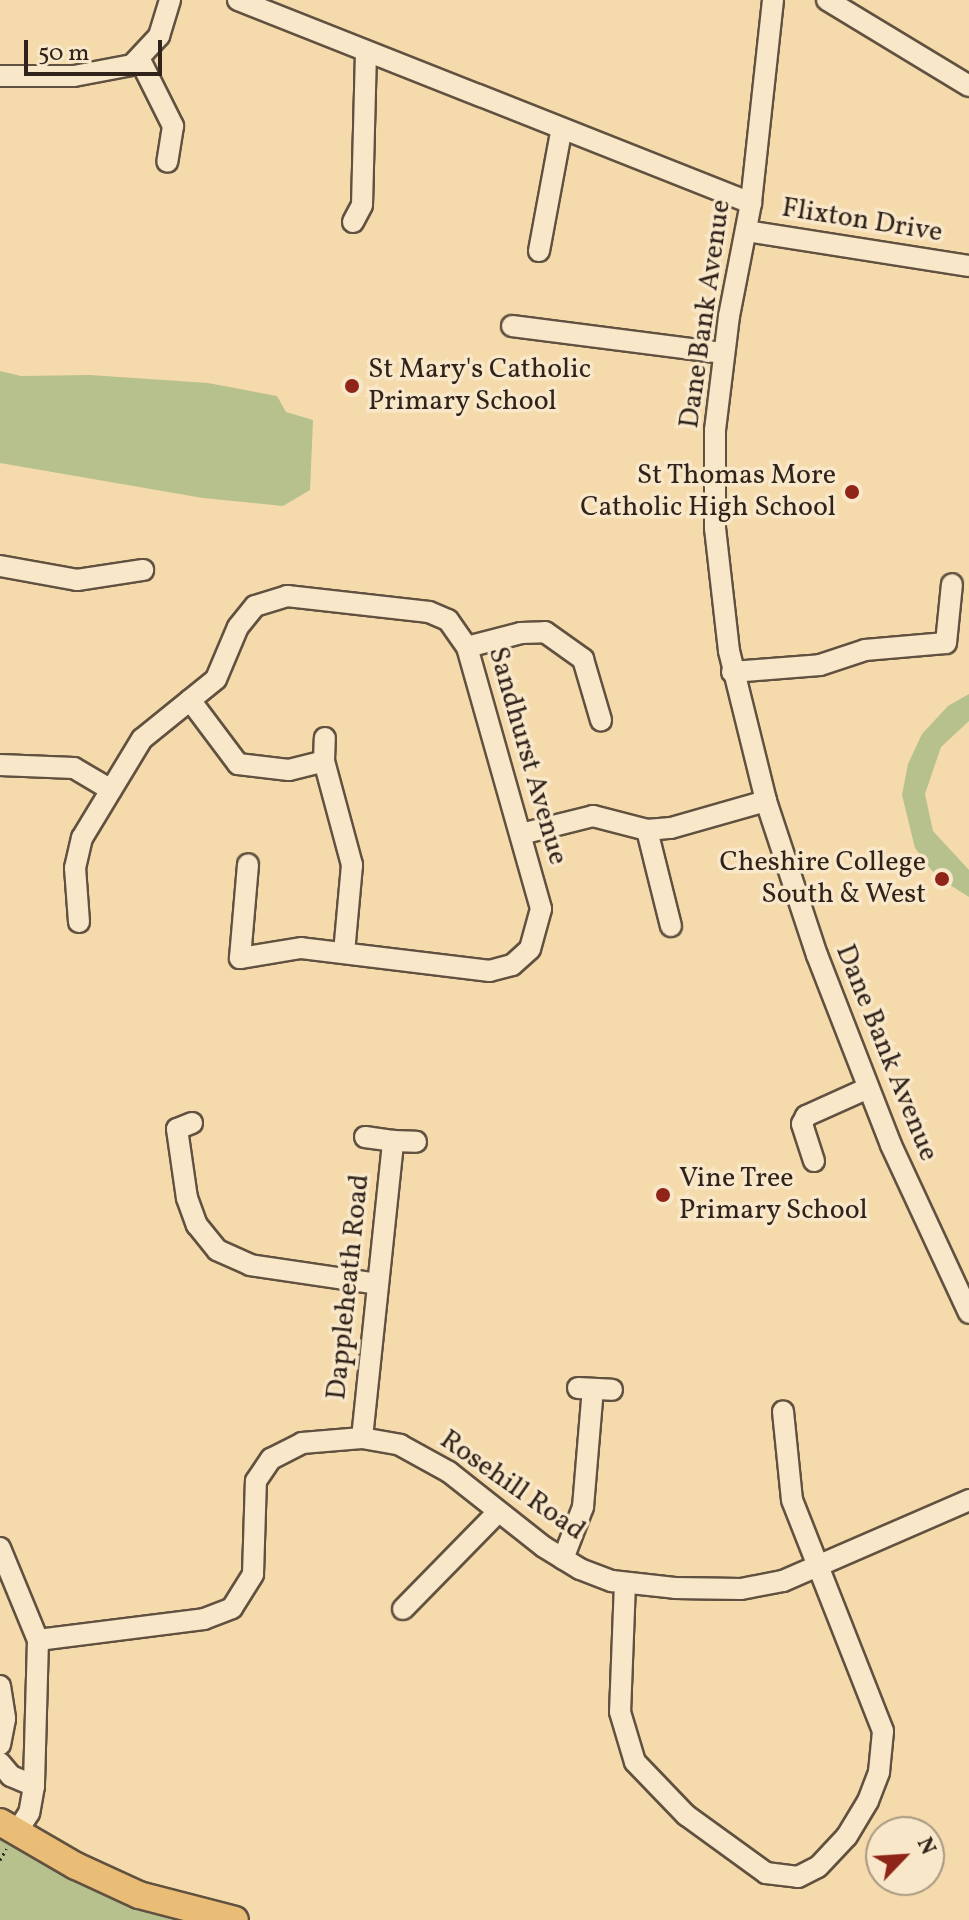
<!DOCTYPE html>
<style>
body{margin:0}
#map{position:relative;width:969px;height:1920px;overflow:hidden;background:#f5daab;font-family:Vollkorn,serif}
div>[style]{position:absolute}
.green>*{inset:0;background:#b6c18e}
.path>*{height:3px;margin-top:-1.5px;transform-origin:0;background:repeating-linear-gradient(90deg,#30231c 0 2px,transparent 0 6px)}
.roads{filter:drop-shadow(2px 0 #615140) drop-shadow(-2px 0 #615140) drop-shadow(0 2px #615140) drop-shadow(0 -2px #615140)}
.minor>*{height:20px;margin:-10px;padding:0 10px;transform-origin:10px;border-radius:10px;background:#f8e7c8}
.major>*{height:26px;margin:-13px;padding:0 13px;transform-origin:13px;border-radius:13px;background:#eabd76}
.dots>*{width:22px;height:22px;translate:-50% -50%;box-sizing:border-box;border:4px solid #f8e7c8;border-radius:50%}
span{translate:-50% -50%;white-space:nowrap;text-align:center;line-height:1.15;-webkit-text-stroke:7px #f8e7c8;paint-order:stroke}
.street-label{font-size:28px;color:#30231c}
.poi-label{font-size:28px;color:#30231c}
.left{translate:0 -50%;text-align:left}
.right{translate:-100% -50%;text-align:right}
.north{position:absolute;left:865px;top:1816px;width:80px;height:80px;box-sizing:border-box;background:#f8e7c8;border:2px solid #a89983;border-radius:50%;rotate:65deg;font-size:22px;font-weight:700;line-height:32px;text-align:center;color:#30231c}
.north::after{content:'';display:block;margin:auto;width:28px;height:36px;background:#8f2418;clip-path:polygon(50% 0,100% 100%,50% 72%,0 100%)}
.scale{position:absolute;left:24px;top:40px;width:138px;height:36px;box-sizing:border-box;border:4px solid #30231c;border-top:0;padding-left:10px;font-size:24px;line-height:28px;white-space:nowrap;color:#30231c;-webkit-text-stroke:6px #f8e7c8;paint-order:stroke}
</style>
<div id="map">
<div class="green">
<div style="clip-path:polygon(0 371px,21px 376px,90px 375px,208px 383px,277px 396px,286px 412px,313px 420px,310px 490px,283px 506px,203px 498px,0 463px)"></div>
<div style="clip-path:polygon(969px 694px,969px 721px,941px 747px,925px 794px,933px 831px,969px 870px,969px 897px,936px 876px,915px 848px,902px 795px,908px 764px,922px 734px,948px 706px)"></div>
<div style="clip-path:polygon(0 1826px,225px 1920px,0 1920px)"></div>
</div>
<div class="path">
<div style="left:0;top:1860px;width:13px;rotate:-61deg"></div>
</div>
<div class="roads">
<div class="minor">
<div style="left:238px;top:0;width:552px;rotate:21.59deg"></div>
<div style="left:773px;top:0;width:204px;rotate:96.2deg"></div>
<div style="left:751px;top:203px;width:115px;rotate:101deg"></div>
<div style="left:729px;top:316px;width:115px;rotate:97deg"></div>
<div style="left:715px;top:430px;width:98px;rotate:90deg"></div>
<div style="left:715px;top:528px;width:124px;rotate:83.5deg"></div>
<div style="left:729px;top:651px;width:154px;rotate:76.1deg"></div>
<div style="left:766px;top:801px;width:162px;rotate:71.7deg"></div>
<div style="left:817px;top:955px;width:204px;rotate:68.7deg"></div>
<div style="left:891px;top:1145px;width:185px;rotate:65.1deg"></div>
<div style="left:827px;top:0;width:166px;rotate:31.2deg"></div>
<div style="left:140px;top:60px;width:74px;rotate:63.4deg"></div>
<div style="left:173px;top:126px;width:36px;rotate:99deg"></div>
<div style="left:0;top:76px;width:74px"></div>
<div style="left:74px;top:76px;width:59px;rotate:-10.7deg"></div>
<div style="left:132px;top:65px;width:40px;rotate:-47deg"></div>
<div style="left:159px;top:36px;width:38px;rotate:-73deg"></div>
<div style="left:353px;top:222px;width:19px;rotate:-62deg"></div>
<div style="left:362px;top:205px;width:152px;rotate:-88.5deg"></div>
<div style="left:746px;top:231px;width:226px;rotate:8.9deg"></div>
<div style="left:539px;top:251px;width:121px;rotate:-79.5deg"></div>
<div style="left:512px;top:326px;width:213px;rotate:7.3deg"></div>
<div style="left:0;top:566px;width:78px;rotate:10.3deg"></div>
<div style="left:77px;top:580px;width:67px;rotate:-8.6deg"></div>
<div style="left:467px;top:647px;width:56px;rotate:-14.5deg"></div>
<div style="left:521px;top:633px;width:24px;rotate:-2deg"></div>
<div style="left:545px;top:632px;width:47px;rotate:35.4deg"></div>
<div style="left:583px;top:659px;width:64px;rotate:73.6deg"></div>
<div style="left:732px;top:672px;width:88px;rotate:-4.5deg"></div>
<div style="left:820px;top:665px;width:47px;rotate:-18.4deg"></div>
<div style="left:865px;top:650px;width:81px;rotate:-4.9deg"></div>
<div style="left:946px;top:643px;width:59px;rotate:-84.2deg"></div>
<div style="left:190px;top:700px;width:80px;rotate:53.1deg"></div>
<div style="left:238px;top:764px;width:51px;rotate:6.7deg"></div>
<div style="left:289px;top:770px;width:36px;rotate:-14deg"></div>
<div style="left:324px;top:761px;width:108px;rotate:74.9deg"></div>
<div style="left:352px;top:865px;width:88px;rotate:95.2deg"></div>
<div style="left:324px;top:761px;width:23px;rotate:-88deg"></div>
<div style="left:0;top:765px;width:74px;rotate:2.3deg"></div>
<div style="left:74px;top:768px;width:43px;rotate:30.7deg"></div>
<div style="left:647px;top:830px;width:99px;rotate:76deg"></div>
<div style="left:521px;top:834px;width:74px;rotate:-14deg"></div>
<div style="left:593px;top:816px;width:56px;rotate:14.5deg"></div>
<div style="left:647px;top:830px;width:24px;rotate:-5deg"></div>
<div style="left:671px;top:828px;width:99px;rotate:-15.9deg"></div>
<div style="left:79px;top:922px;width:54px;rotate:-94.2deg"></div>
<div style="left:75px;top:868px;width:31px;rotate:-77deg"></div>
<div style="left:82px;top:838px;width:116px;rotate:-58.8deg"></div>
<div style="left:142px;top:739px;width:95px;rotate:-39deg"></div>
<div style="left:216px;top:679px;width:56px;rotate:-67.1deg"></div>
<div style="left:238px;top:627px;width:27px;rotate:-51deg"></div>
<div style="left:255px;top:606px;width:34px;rotate:-17deg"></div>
<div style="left:287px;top:596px;width:143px;rotate:6.4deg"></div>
<div style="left:429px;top:612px;width:21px;rotate:23deg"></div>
<div style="left:448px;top:620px;width:33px;rotate:55deg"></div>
<div style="left:467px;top:647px;width:272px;rotate:74.2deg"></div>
<div style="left:541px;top:909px;width:41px;rotate:105.4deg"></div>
<div style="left:530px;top:949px;width:24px;rotate:138deg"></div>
<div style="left:512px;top:965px;width:23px;rotate:165deg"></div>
<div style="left:490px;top:971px;width:190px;rotate:-173.1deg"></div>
<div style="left:301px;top:948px;width:62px;rotate:170.7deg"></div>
<div style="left:240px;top:958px;width:94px;rotate:-85.1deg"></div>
<div style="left:192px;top:1123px;width:16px;rotate:158deg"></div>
<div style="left:177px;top:1129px;width:70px;rotate:81.8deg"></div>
<div style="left:187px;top:1198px;width:29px;rotate:70deg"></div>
<div style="left:197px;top:1225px;width:32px;rotate:51deg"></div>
<div style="left:217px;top:1250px;width:36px;rotate:24deg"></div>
<div style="left:250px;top:1265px;width:129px;rotate:8.4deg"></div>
<div style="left:365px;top:1137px;width:28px;rotate:8deg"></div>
<div style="left:814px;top:1161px;width:39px;rotate:-108deg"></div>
<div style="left:802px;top:1124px;width:9px;rotate:-63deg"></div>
<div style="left:806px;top:1116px;width:68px;rotate:-24.3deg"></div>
<div style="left:578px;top:1388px;width:34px;rotate:3deg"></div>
<div style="left:362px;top:1438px;width:299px;rotate:-84deg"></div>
<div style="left:393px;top:1141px;width:23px;rotate:2deg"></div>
<div style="left:0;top:1548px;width:100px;rotate:67.6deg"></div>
<div style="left:38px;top:1640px;width:146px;rotate:91.6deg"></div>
<div style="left:34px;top:1786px;width:27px;rotate:100deg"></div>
<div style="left:29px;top:1813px;width:24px;rotate:123deg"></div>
<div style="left:563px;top:1559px;width:56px;rotate:-69deg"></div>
<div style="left:583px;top:1507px;width:118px;rotate:-85.2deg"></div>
<div style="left:625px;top:1583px;width:129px;rotate:92.2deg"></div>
<div style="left:620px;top:1712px;width:52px;rotate:73.3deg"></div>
<div style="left:635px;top:1762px;width:74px;rotate:46.1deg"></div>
<div style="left:686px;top:1815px;width:99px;rotate:35.9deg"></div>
<div style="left:766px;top:1873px;width:32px;rotate:7deg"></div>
<div style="left:798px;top:1877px;width:22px;rotate:-27deg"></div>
<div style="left:818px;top:1867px;width:42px;rotate:-46.9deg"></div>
<div style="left:847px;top:1836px;width:41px;rotate:-59deg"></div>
<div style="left:868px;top:1801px;width:31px;rotate:-69deg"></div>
<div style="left:879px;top:1772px;width:41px;rotate:-84.4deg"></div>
<div style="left:883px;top:1731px;width:248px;rotate:-111.5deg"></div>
<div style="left:792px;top:1500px;width:89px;rotate:-95.8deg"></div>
<div style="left:403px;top:1609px;width:136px;rotate:-45.6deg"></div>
<div style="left:38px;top:1640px;width:167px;rotate:-7.2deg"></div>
<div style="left:204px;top:1619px;width:30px;rotate:-21deg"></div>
<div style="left:232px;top:1608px;width:40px;rotate:-58deg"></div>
<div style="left:253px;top:1574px;width:93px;rotate:-88.2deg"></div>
<div style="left:256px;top:1481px;width:27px;rotate:-56deg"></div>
<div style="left:271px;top:1459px;width:35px;rotate:-27deg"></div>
<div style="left:302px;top:1443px;width:60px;rotate:-4.8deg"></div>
<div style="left:362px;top:1438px;width:39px;rotate:10deg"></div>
<div style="left:400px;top:1445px;width:56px;rotate:28.9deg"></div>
<div style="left:449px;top:1472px;width:121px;rotate:38.3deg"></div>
<div style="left:544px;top:1547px;width:42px;rotate:31.4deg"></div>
<div style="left:580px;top:1569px;width:34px;rotate:21deg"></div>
<div style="left:612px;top:1581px;width:63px;rotate:6.3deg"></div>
<div style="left:675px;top:1588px;width:66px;rotate:0.9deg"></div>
<div style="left:741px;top:1589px;width:43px;rotate:-10.8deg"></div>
<div style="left:783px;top:1581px;width:203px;rotate:-23.5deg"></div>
<div style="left:0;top:1686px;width:33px;rotate:81deg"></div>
<div style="left:5px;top:1719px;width:26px;rotate:101deg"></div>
<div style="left:0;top:1763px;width:17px;rotate:50deg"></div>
<div style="left:11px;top:1776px;width:25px;rotate:23deg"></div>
</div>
<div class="major">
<div style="left:0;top:1822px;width:88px;rotate:30.1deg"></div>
<div style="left:76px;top:1866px;width:69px;rotate:24.7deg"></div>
<div style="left:139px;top:1895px;width:99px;rotate:14.6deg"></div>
</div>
</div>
<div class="dots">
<div style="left:352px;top:386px;background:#8f2418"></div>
<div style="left:852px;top:492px;background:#8f2418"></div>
<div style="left:942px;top:879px;background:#8f2418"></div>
<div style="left:663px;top:1195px;background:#8f2418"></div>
</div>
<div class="street-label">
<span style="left:862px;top:221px;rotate:9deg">Flixton Drive</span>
<span style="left:706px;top:314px;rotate:-82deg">Dane Bank Avenue</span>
<span style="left:527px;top:756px;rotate:74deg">Sandhurst Avenue</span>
<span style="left:886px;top:1053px;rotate:68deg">Dane Bank Avenue</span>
<span style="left:349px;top:1287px;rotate:-84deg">Dappleheath Road</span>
<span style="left:512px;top:1486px;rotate:35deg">Rosehill Road</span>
</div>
<div class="poi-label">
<span class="left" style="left:368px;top:386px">St Mary's Catholic<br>Primary School</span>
<span class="right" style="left:836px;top:492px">St Thomas More<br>Catholic High School</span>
<span class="right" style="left:926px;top:879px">Cheshire College<br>South &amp; West</span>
<span class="left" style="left:679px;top:1195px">Vine Tree<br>Primary School</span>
</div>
<div class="north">N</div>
<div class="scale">50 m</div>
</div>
